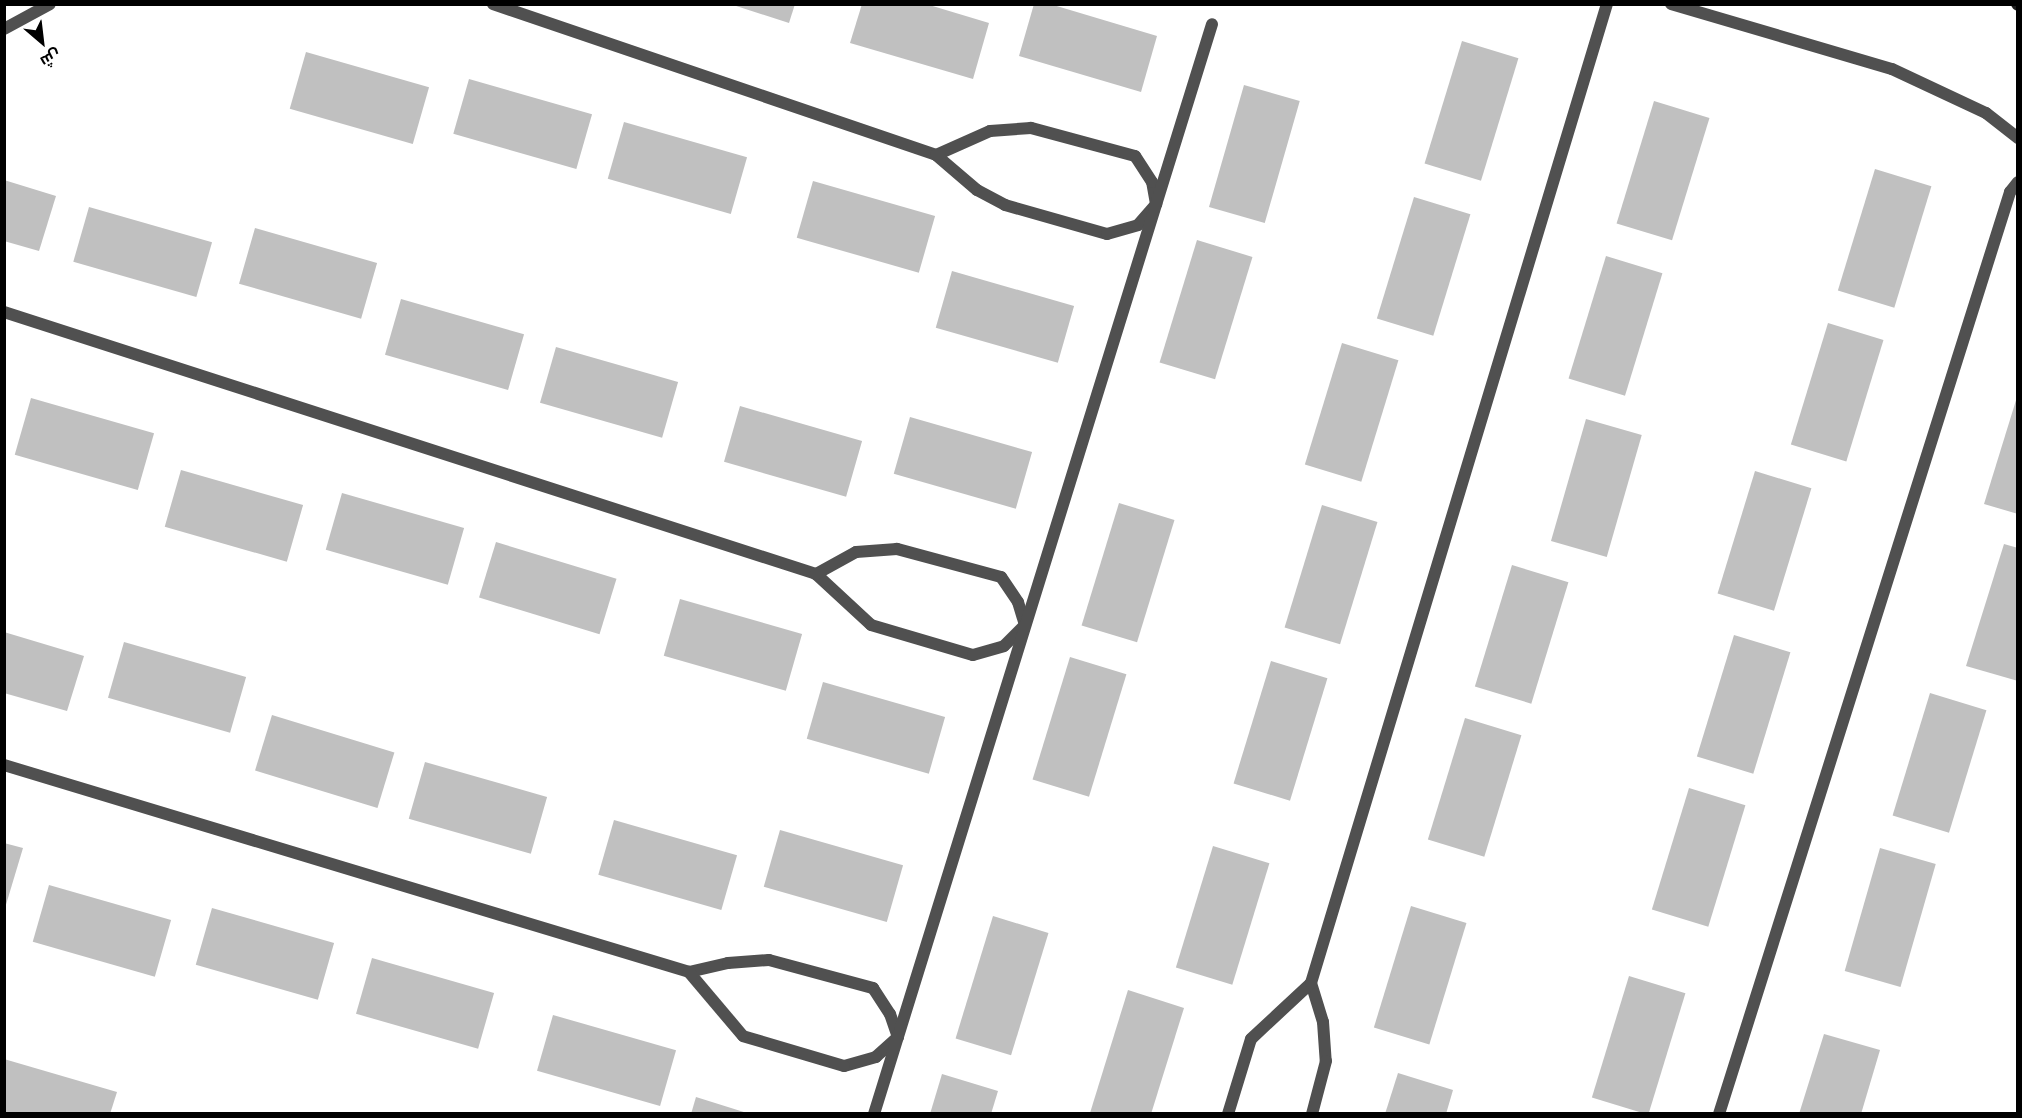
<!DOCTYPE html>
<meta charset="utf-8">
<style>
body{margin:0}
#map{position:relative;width:2022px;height:1118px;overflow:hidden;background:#fff;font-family:Signika,Cairo,sans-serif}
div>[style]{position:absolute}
.building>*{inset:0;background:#c0c0c0;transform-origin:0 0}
.street>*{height:12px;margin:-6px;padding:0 6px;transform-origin:6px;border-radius:6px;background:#505050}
.secondary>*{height:12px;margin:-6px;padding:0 6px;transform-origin:6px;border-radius:6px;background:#1d1d1d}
span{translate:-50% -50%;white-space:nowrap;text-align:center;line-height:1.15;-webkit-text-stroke:6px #fff;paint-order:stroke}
.frame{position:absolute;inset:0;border:6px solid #000;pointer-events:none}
.north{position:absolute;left:12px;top:12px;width:60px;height:60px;-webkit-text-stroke:4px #fff;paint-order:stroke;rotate:152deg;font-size:16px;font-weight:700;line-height:24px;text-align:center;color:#000}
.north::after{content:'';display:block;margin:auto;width:21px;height:27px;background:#000;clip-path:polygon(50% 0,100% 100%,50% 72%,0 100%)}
</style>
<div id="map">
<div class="building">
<div style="clip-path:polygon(730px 4px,795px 4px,789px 23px)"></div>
<div style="clip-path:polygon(862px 4px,926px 4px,989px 23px,973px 79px,850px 43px)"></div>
<div style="clip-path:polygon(1034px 4px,1050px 4px,1157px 36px,1141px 92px,1019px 56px)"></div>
<div style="left:1462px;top:41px;width:59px;height:128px;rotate:17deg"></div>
<div style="left:306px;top:52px;width:128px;height:59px;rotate:16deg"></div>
<div style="left:469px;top:79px;width:128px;height:57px;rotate:16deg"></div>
<div style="left:1244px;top:85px;width:58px;height:127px;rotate:16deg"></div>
<div style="left:1654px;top:101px;width:58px;height:128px;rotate:17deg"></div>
<div style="left:624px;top:122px;width:128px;height:59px;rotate:16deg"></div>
<div style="left:1875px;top:169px;width:59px;height:127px;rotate:17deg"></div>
<div style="clip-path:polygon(4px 180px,56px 196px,39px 251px,4px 241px)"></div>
<div style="left:813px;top:181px;width:127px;height:59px;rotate:16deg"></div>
<div style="left:1414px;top:197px;width:59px;height:127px;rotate:17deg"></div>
<div style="left:89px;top:207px;width:128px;height:57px;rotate:16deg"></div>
<div style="left:255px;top:228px;width:127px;height:58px;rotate:16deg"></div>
<div style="left:1197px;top:240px;width:58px;height:128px;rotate:17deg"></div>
<div style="left:1606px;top:256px;width:59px;height:128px;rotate:17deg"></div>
<div style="left:952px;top:271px;width:127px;height:59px;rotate:16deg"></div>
<div style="left:401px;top:299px;width:128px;height:58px;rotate:16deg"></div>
<div style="left:1828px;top:323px;width:58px;height:127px;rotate:17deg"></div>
<div style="left:1342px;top:343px;width:59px;height:127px;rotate:17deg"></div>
<div style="left:556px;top:347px;width:127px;height:58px;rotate:16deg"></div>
<div style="clip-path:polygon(2017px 397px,2018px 398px,2018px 514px,1984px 504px)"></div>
<div style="left:31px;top:398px;width:128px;height:59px;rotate:16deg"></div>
<div style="left:740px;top:406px;width:127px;height:58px;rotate:16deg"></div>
<div style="left:910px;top:417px;width:127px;height:59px;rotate:16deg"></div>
<div style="left:1586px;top:419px;width:58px;height:127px;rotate:16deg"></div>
<div style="left:181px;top:470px;width:127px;height:59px;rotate:16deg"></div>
<div style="left:1755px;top:471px;width:59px;height:128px;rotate:17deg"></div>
<div style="left:342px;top:493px;width:127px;height:59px;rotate:16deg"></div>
<div style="left:1119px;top:503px;width:58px;height:128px;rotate:17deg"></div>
<div style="left:1322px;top:505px;width:58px;height:128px;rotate:17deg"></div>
<div style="left:496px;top:542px;width:126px;height:58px;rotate:17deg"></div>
<div style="clip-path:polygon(2004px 544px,2018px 548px,2018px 681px,1966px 666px)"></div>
<div style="left:1512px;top:565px;width:59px;height:127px;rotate:17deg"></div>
<div style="left:680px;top:599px;width:127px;height:59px;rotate:16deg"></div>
<div style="clip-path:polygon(4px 632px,84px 656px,67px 711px,4px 693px)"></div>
<div style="left:1734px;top:635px;width:59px;height:127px;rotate:17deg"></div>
<div style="left:124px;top:642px;width:127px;height:58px;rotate:16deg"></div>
<div style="left:1070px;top:657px;width:59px;height:128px;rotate:17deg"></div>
<div style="left:1271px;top:661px;width:59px;height:128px;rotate:17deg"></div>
<div style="left:823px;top:682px;width:127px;height:59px;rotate:16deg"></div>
<div style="left:1930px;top:693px;width:59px;height:128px;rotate:17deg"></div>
<div style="left:272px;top:715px;width:128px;height:58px;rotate:17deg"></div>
<div style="left:1465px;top:718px;width:59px;height:127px;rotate:17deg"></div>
<div style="left:425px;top:762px;width:127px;height:59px;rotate:16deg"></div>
<div style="left:1689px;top:788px;width:59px;height:127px;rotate:17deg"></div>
<div style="left:614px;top:820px;width:128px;height:57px;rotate:16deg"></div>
<div style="left:780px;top:830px;width:128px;height:59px;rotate:16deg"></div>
<div style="clip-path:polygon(4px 843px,23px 848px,5px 908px,4px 907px)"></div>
<div style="left:1213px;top:846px;width:59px;height:127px;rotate:17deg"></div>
<div style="left:1880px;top:848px;width:58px;height:128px;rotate:16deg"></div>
<div style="left:49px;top:885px;width:127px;height:59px;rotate:16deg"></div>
<div style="left:1411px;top:906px;width:58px;height:127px;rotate:17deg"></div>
<div style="left:212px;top:908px;width:127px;height:59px;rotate:16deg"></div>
<div style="left:993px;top:916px;width:58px;height:128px;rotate:17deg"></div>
<div style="left:372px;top:958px;width:127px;height:58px;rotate:16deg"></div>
<div style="left:1629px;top:976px;width:59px;height:127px;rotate:17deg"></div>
<div style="clip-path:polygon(1128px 990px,1184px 1008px,1151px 1114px,1093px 1114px,1090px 1113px)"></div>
<div style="left:553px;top:1015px;width:128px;height:58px;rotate:16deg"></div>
<div style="clip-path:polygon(1824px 1034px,1880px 1050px,1861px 1114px,1799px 1114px)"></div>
<div style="clip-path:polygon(4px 1059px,117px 1092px,110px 1114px,4px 1114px)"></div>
<div style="clip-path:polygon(1398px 1073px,1453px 1090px,1446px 1114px,1385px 1114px)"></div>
<div style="clip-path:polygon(942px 1074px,998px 1091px,991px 1114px,930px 1114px)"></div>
<div style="clip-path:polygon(696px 1097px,747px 1113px,747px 1114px,691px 1114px)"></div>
</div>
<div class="street">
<div style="left:493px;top:4px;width:468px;rotate:18.8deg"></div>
<div style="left:936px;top:155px;width:54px;rotate:40.5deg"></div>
<div style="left:977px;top:190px;width:32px;rotate:28deg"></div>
<div style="left:1005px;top:205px;width:106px;rotate:15.9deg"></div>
<div style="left:1107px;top:234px;width:32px;rotate:-16deg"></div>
<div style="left:1138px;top:225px;width:28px;rotate:-49deg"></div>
<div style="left:1156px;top:204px;width:22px;rotate:-100deg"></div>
<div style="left:1152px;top:182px;width:31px;rotate:-123deg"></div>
<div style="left:1135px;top:156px;width:108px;rotate:-164.9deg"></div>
<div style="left:1031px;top:128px;width:41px;rotate:175.8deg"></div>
<div style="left:990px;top:131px;width:59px;rotate:156deg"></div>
<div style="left:1671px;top:4px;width:230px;rotate:16.4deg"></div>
<div style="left:1892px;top:69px;width:104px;rotate:25.1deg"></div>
<div style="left:1986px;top:113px;width:41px;rotate:38deg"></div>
<div style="left:4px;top:29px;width:52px;rotate:-28.5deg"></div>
<div style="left:4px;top:312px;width:853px;rotate:17.88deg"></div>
<div style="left:816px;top:574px;width:75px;rotate:42.8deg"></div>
<div style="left:871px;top:625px;width:106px;rotate:16.4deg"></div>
<div style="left:973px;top:655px;width:32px;rotate:-16deg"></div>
<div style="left:1004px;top:646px;width:30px;rotate:-45deg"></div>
<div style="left:1025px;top:625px;width:24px;rotate:-107deg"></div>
<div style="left:1018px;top:602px;width:30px;rotate:-124deg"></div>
<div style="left:1001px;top:577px;width:108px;rotate:-164.9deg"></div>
<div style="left:897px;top:549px;width:41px;rotate:175.8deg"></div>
<div style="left:856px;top:552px;width:46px;rotate:151.2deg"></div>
<div style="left:4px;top:765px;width:716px;rotate:16.81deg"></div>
<div style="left:689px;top:972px;width:40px;rotate:-13deg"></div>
<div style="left:728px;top:963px;width:41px;rotate:-4.2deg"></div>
<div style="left:769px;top:960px;width:108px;rotate:15.1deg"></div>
<div style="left:873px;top:988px;width:31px;rotate:57deg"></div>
<div style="left:890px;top:1014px;width:24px;rotate:71deg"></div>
<div style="left:898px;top:1037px;width:30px;rotate:138deg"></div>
<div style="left:876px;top:1057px;width:33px;rotate:164deg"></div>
<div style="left:844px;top:1066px;width:105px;rotate:-163.5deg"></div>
<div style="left:743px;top:1036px;width:84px;rotate:-130.2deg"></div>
<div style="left:1311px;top:983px;width:41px;rotate:72.9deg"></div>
<div style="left:1323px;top:1022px;width:39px;rotate:86deg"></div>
<div style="left:1326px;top:1061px;width:55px;rotate:104.8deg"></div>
<div style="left:874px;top:1114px;width:1141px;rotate:-72.77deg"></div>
<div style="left:1228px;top:1114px;width:78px;rotate:-73deg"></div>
<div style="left:1251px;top:1039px;width:82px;rotate:-43deg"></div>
<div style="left:1311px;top:983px;width:1023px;rotate:-73.18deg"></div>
<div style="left:1719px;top:1114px;width:967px;rotate:-72.48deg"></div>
<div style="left:2010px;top:192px;width:13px;rotate:-51deg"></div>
</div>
<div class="secondary">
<div style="left:2017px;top:4px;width:1px;rotate:45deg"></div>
</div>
<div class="frame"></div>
<div class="north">ش</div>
</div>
